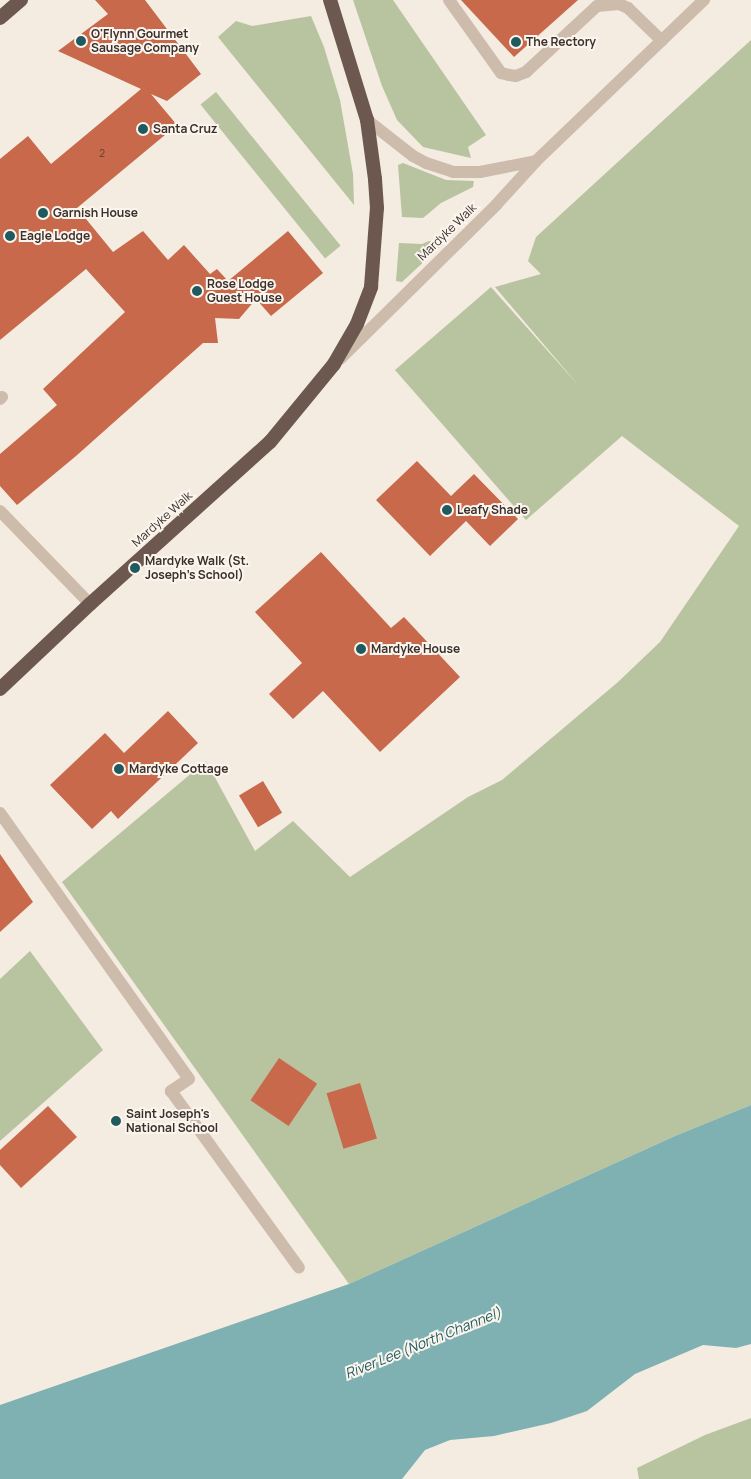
<!DOCTYPE html>
<style>
body{margin:0}
#map{position:relative;width:751px;height:1479px;overflow:hidden;background:#f4ebe1;font-family:Manrope,sans-serif}
div>[style]{position:absolute}
.green>*{inset:0;background:#b8c4a0;transform-origin:0 0}
.water>*{inset:0;background:#7fb0b2}
.building>*{inset:0;background:#c8694b;transform-origin:0 0}
.service>*{height:12px;margin:-6px;padding:0 6px;transform-origin:6px;border-radius:6px;background:#cdbbac}
.minor>*{height:12px;margin:-6px;padding:0 6px;transform-origin:6px;border-radius:6px;background:#cdbbac}
.trunk>*{height:14px;margin:-7px;padding:0 7px;transform-origin:7px;border-radius:7px;background:#6c584f}
.dots>*{width:14px;height:14px;translate:-50% -50%;box-sizing:border-box;border:2px solid #fbf5ee;border-radius:50%}
span{translate:-50% -50%;white-space:nowrap;text-align:center;line-height:1.15;-webkit-text-stroke:4px #fbf5ee;paint-order:stroke}
.number-label{font-size:10px;color:#5e3e33}
.number-label span{-webkit-text-stroke-width:0}
.poi-label{font-size:12px;color:#3b302b;font-weight:700}
.left{translate:0 -50%;text-align:left}
.street-label{font-size:12px;color:#3b302b}
.water-label{font-size:14px;color:#1f5a5e;font-style:italic}
</style>
<div id="map">
<div class="green">
<div style="clip-path:polygon(353px 0,393px 0,486px 135px,468px 147px,471px 158px,423px 147px,397px 120px,382px 86px)"></div>
<div style="clip-path:polygon(311px 16px,324px 47px,340px 100px,353px 174px,354px 205px,218px 37px,236px 21px,252px 26px)"></div>
<div style="clip-path:polygon(751px 40px,751px 1105px,675px 1136px,349px 1284px,62px 882px,206px 761px,255px 851px,293px 821px,350px 877px,468px 797px,502px 780px,618px 682px,660px 642px,739px 526px,622px 436px,526px 520px,395px 370px,491px 287px,579px 386px,495px 287px,541px 274px,528px 261px,536px 237px)"></div>
<div style="left:216px;top:92px;width:198px;height:20px;rotate:51deg"></div>
<div style="clip-path:polygon(403px 163px,446px 180px,474px 181px,473px 187px,441px 203px,423px 218px,402px 217px,398px 165px)"></div>
<div style="clip-path:polygon(429px 241px,443px 244px,402px 282px,396px 281px,399px 243px,422px 244px)"></div>
<div style="clip-path:polygon(30px 951px,103px 1050px,0 1141px,0 979px)"></div>
<div style="clip-path:polygon(751px 1418px,751px 1479px,639px 1479px,637px 1468px,705px 1435px)"></div>
</div>
<div class="water">
<div style="clip-path:polygon(751px 1105px,751px 1344px,736px 1348px,703px 1345px,635px 1374px,587px 1411px,551px 1423px,494px 1436px,450px 1440px,425px 1450px,402px 1479px,0 1479px,0 1405px,349px 1284px,675px 1136px)"></div>
</div>
<div class="building">
<div style="clip-path:polygon(95px 0,145px 0,201px 74px,167px 101px,151px 94px,177px 125px,77px 208px,113px 252px,143px 231px,168px 260px,184px 245px,210px 274px,217px 269px,228px 281px,288px 231px,323px 273px,271px 316px,256px 299px,239px 319px,215px 318px,218px 343px,203px 343px,76px 456px,17px 505px,0 486px,0 454px,57px 405px,43px 389px,125px 312px,86px 269px,0 340px,0 159px,28px 136px,51px 164px,141px 89px,58px 51px,108px 14px)"></div>
<div style="clip-path:polygon(461px 0,578px 0,514px 57px)"></div>
<div style="clip-path:polygon(417px 461px,451px 496px,474px 474px,518px 519px,490px 546px,466px 521px,430px 556px,376px 500px)"></div>
<div style="clip-path:polygon(321px 552px,391px 628px,404px 617px,460px 677px,380px 752px,323px 691px,293px 719px,269px 694px,302px 663px,255px 612px)"></div>
<div style="clip-path:polygon(168px 711px,198px 743px,118px 819px,111px 811px,92px 829px,50px 785px,105px 733px,124px 753px)"></div>
<div style="left:263px;top:781px;width:37px;height:28px;rotate:59deg"></div>
<div style="clip-path:polygon(0 854px,33px 902px,0 932px)"></div>
<div style="left:279px;top:1058px;width:46px;height:51px;rotate:34deg"></div>
<div style="left:360px;top:1083px;width:58px;height:35px;rotate:73deg"></div>
<div style="clip-path:polygon(48px 1106px,77px 1137px,21px 1188px,0 1165px,0 1150px)"></div>
</div>
<div class="service">
<div style="left:449px;top:0;width:90px;rotate:54.5deg"></div>
<div style="left:501px;top:73px;width:8px;rotate:14deg"></div>
<div style="left:509px;top:75px;width:7px;rotate:8deg"></div>
<div style="left:516px;top:76px;width:11px;rotate:-22deg"></div>
<div style="left:526px;top:72px;width:97px;rotate:-42.9deg"></div>
<div style="left:597px;top:6px;width:22px;rotate:-5deg"></div>
<div style="left:619px;top:4px;width:10px;rotate:24deg"></div>
<div style="left:628px;top:8px;width:47px;rotate:44.1deg"></div>
<div style="left:0;top:399px;width:3px;rotate:-45deg"></div>
<div style="left:0;top:511px;width:129px;rotate:45.9deg"></div>
<div style="left:0;top:813px;width:326px;rotate:54.6deg"></div>
<div style="left:189px;top:1079px;width:22px;rotate:146deg"></div>
<div style="left:171px;top:1091px;width:218px;rotate:54.1deg"></div>
</div>
<div class="minor">
<div style="left:367px;top:120px;width:58px;rotate:38deg"></div>
<div style="left:413px;top:156px;width:15px;rotate:28deg"></div>
<div style="left:426px;top:163px;width:28px;rotate:18deg"></div>
<div style="left:453px;top:172px;width:27px"></div>
<div style="left:480px;top:172px;width:57px;rotate:-11.1deg"></div>
<div style="left:340px;top:359px;width:219px;rotate:-44.6deg"></div>
<div style="left:496px;top:205px;width:59px;rotate:-47.7deg"></div>
<div style="left:536px;top:161px;width:233px;rotate:-43.8deg"></div>
</div>
<div class="trunk">
<div style="left:0;top:18px;width:28px;rotate:-41deg"></div>
<div style="left:0;top:689px;width:124px;rotate:-43.4deg"></div>
<div style="left:90px;top:604px;width:242px;rotate:-42deg"></div>
<div style="left:270px;top:442px;width:101px;rotate:-50.6deg"></div>
<div style="left:334px;top:364px;width:46px;rotate:-60.1deg"></div>
<div style="left:357px;top:324px;width:40px;rotate:-69deg"></div>
<div style="left:371px;top:287px;width:79px;rotate:-85.7deg"></div>
<div style="left:377px;top:208px;width:29px;rotate:-94deg"></div>
<div style="left:375px;top:179px;width:60px;rotate:-97.7deg"></div>
<div style="left:367px;top:120px;width:126px;rotate:-107.1deg"></div>
</div>
<div class="dots">
<div style="left:81px;top:41px;background:#1f5a5e"></div>
<div style="left:516px;top:42px;background:#1f5a5e"></div>
<div style="left:143px;top:129px;background:#1f5a5e"></div>
<div style="left:43px;top:213px;background:#1f5a5e"></div>
<div style="left:10px;top:236px;background:#1f5a5e"></div>
<div style="left:197px;top:291px;background:#1f5a5e"></div>
<div style="left:447px;top:510px;background:#1f5a5e"></div>
<div style="left:135px;top:568px;background:#1f5a5e"></div>
<div style="left:361px;top:649px;background:#1f5a5e"></div>
<div style="left:119px;top:769px;background:#1f5a5e"></div>
<div style="left:116px;top:1121px;background:#1f5a5e"></div>
</div>
<div class="number-label">
<span style="left:102px;top:154px">2</span>
</div>
<div class="poi-label">
<span class="left" style="left:91px;top:41px">O'Flynn Gourmet<br>Sausage Company</span>
<span class="left" style="left:526px;top:42px">The Rectory</span>
<span class="left" style="left:153px;top:129px">Santa Cruz</span>
<span class="left" style="left:53px;top:213px">Garnish House</span>
<span class="left" style="left:20px;top:236px">Eagle Lodge</span>
<span class="left" style="left:207px;top:291px">Rose Lodge<br>Guest House</span>
<span class="left" style="left:457px;top:510px">Leafy Shade</span>
<span class="left" style="left:145px;top:568px">Mardyke Walk (St.<br>Joseph's School)</span>
<span class="left" style="left:371px;top:649px">Mardyke House</span>
<span class="left" style="left:129px;top:769px">Mardyke Cottage</span>
<span class="left" style="left:126px;top:1121px">Saint Joseph's<br>National School</span>
</div>
<div class="street-label">
<span style="left:447px;top:232px;rotate:-44deg">Mardyke Walk</span>
<span style="left:162px;top:519px;rotate:-42deg">Mardyke Walk</span>
</div>
<div class="water-label">
<span style="left:423px;top:1343px;rotate:-22deg">River Lee (North Channel)</span>
</div>
</div>
